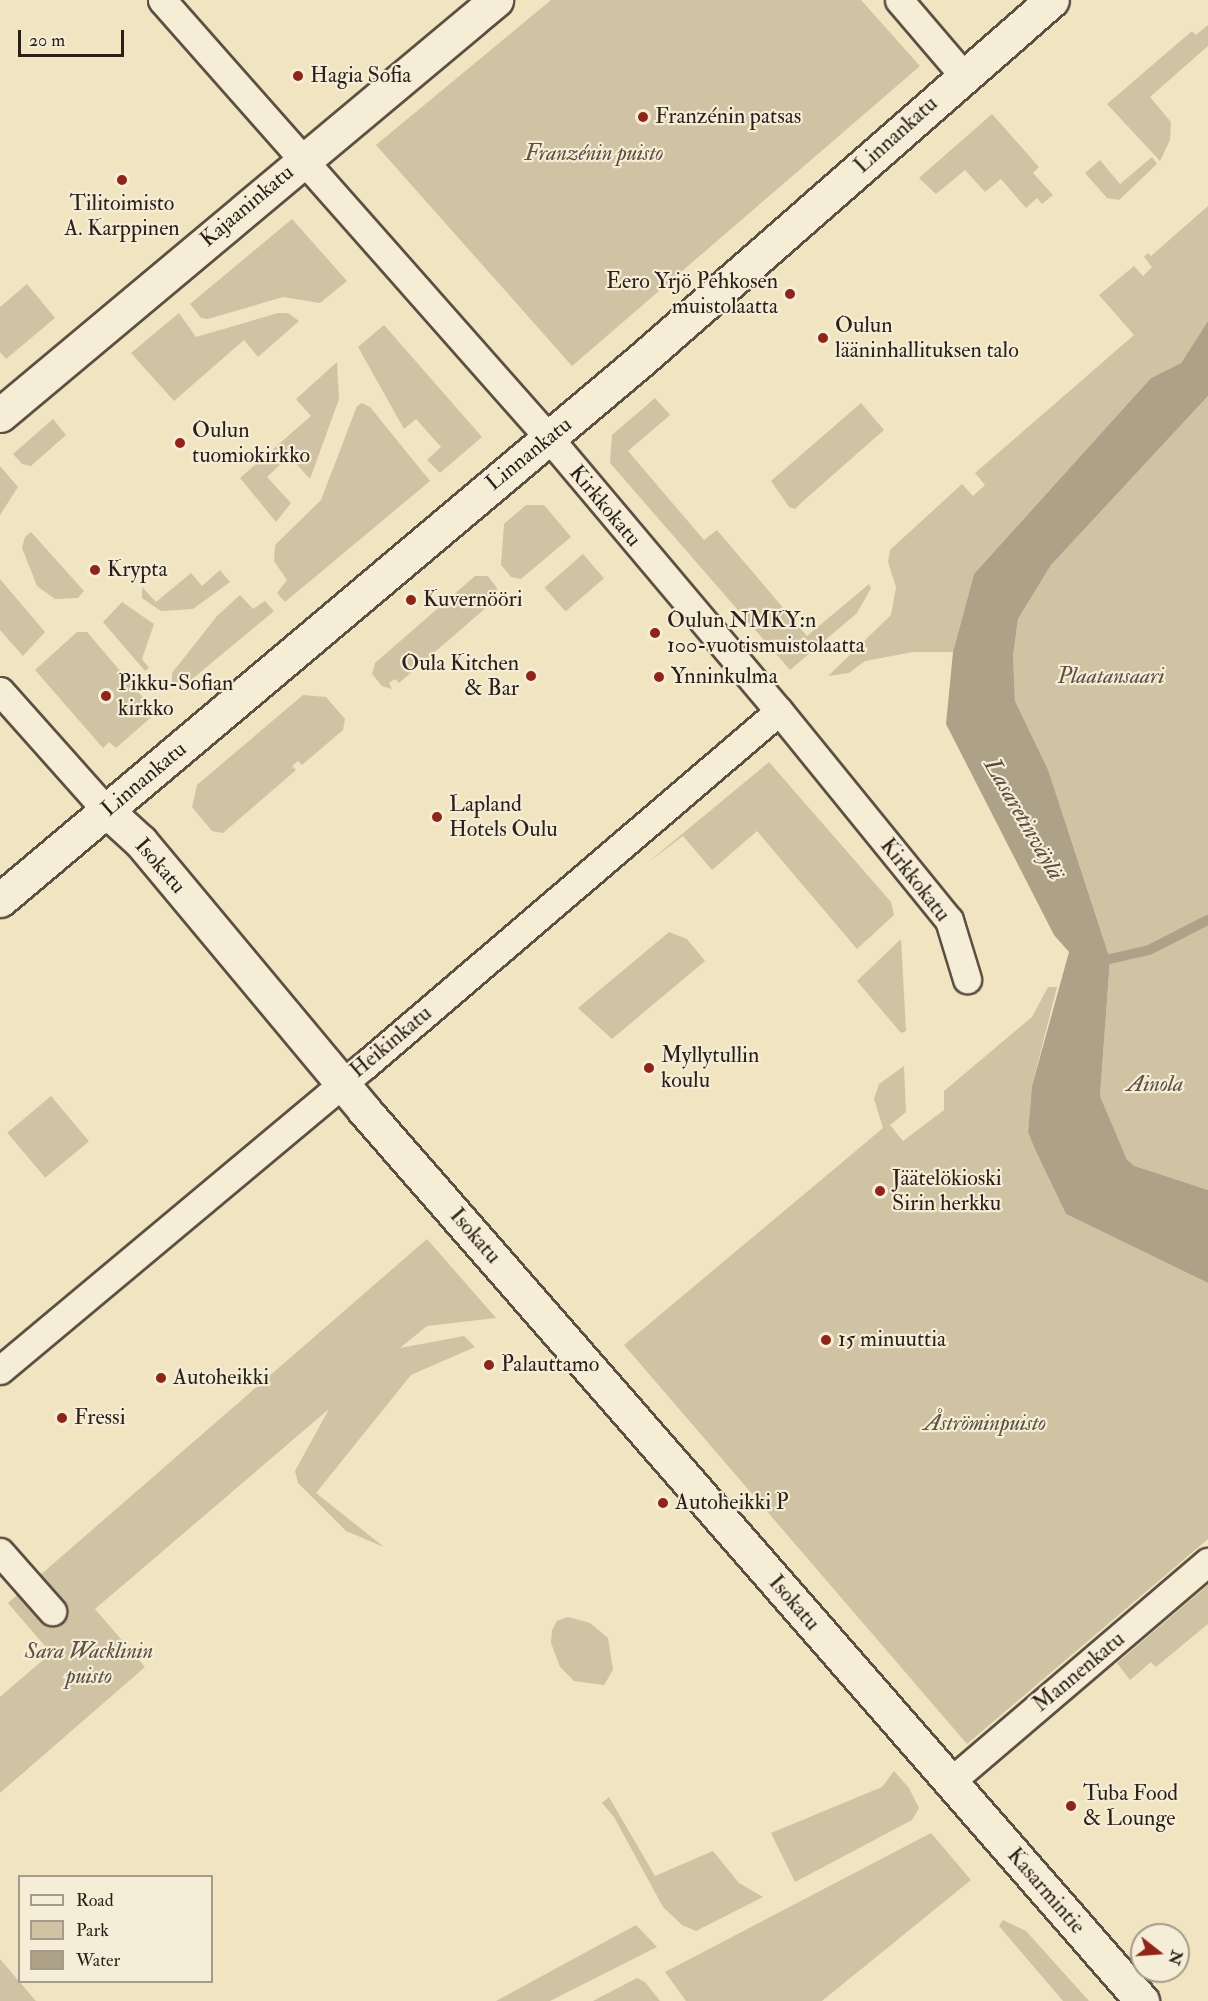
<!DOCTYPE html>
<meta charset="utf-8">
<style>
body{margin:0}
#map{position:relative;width:1208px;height:2001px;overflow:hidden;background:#f1e4c1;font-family:"IM FELL Double Pica",serif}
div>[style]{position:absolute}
.green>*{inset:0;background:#cfc3a4;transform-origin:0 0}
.water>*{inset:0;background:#ada188}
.stream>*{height:10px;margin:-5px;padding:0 5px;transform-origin:5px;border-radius:5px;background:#ada188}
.roads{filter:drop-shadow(2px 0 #5c5043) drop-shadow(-2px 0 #5c5043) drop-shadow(0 2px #5c5043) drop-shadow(0 -2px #5c5043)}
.minor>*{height:27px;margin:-13.5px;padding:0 13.5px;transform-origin:13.5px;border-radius:13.5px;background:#f6edd7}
.tertiary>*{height:33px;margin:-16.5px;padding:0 16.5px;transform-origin:16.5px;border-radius:16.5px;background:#f6edd7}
.secondary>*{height:33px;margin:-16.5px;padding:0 16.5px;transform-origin:16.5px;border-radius:16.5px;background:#f6edd7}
.dots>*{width:16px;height:16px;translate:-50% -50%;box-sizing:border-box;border:3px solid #f6edd7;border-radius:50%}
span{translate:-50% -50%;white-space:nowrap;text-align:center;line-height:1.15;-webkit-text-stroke:4.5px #f6edd7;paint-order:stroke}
.poi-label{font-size:22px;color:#2a1f19}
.left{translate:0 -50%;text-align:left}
.right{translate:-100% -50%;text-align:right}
.street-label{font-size:22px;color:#2a1f19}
.park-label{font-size:22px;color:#5c5043;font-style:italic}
.water-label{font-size:24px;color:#584c40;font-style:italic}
.legend{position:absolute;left:18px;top:1875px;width:195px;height:108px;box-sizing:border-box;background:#f6edd7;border:2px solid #a49b8b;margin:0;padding:8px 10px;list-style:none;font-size:18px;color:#2a1f19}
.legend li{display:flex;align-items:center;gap:12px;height:30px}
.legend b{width:30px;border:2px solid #a49b8b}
.north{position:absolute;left:1130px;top:1923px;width:60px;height:60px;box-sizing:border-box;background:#f6edd7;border:2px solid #a49b8b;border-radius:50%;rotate:107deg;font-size:16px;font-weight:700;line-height:24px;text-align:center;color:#2a1f19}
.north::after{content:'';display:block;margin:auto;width:21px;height:27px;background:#8f2418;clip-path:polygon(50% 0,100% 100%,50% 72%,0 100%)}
.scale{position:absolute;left:18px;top:30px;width:106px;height:27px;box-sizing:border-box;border:3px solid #2a1f19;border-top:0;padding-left:8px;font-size:18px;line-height:21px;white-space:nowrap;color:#2a1f19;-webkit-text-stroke:4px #f6edd7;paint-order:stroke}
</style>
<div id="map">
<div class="green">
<div style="clip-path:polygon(551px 0,861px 0,920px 66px,572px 366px,376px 145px)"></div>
<div style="clip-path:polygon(1208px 25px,1208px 46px,1150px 97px,1171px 122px,1170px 140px,1160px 161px,1107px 104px,1192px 31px,1196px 35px)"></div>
<div style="clip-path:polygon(992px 114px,1039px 167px,1033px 173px,1053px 195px,1042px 204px,1037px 198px,1026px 208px,1001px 179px,985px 192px,965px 170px,936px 194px,919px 178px)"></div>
<div style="clip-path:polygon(1152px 157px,1157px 164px,1119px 200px,1107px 198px,1085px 173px,1100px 160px,1120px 184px)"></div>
<div style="clip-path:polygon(1208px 206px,1208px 321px,1181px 363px,1151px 378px,974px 574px,953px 652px,913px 652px,865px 661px,849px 673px,828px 676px,891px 615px,896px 587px,888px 562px,890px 550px,962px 484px,973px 496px,985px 485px,975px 473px,1134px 335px,1099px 295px,1134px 266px,1143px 276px,1152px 267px,1144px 257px,1148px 253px,1151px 256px)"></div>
<div style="clip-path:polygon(292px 219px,347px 281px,320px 303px,283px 297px,208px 319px,201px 318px,190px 304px)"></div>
<div style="clip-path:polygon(27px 284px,55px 318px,6px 359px,0 352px,0 307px)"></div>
<div style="clip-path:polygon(179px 313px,196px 337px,278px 313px,288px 313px,299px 321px,258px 357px,244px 340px,174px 401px,131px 353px)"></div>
<div style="clip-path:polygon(384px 325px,482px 437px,440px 473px,427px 460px,441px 447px,416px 419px,404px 429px,358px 347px)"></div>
<div style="clip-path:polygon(337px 362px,339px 399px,310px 479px,289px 456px,267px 477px,291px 503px,276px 522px,240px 478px,311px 416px,296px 399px)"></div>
<div style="clip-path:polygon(1208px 396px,1208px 1190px,1134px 1167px,1127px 1161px,1100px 1096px,1110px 959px,1048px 771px,1015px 701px,1013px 656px,1018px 619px,1051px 565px)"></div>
<div style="clip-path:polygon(655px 398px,670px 415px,628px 451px,704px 540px,717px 530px,807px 636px,869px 584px,871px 588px,857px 613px,790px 670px,610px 463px,612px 435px)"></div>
<div style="clip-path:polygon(362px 403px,370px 407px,430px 481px,285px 602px,277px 593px,287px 580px,274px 561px,275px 545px,321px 500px,357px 406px)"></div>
<div style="clip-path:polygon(861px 403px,884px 430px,801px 503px,795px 509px,789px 507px,771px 481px)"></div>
<div style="clip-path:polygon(53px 419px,66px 435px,31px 466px,22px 464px,13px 454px)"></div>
<div style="clip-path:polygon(0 466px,18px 487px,0 515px)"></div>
<div style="clip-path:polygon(526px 505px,544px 505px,571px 537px,521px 579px,511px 577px,501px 565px,504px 524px)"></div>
<div style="clip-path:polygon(31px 532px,84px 591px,78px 598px,55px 599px,37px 586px,22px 548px,25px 537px)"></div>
<div style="left:583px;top:554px;width:32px;height:51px;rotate:49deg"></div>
<div style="clip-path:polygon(220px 570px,230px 582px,193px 609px,161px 611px,142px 598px,142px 587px,156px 602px,191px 573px,202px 586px)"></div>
<div style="clip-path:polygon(475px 576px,488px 576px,497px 588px,495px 600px,399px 683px,395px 679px,389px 683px,392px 689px,382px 686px,372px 674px,375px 663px)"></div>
<div style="clip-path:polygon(0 579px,45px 632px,23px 656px,0 630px)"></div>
<div style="clip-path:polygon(240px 595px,253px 609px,265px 601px,274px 611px,179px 690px,172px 683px,172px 673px,217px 616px)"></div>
<div style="clip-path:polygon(122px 602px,154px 624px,142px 659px,149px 668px,145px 671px,103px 622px)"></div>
<div style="clip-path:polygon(77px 632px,87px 632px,156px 713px,116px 748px,109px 742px,103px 748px,35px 670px)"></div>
<div style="clip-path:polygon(303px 695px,326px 697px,345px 719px,343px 730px,302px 765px,298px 761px,292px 766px,296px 770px,223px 833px,212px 831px,192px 807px,197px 785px)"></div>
<div style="clip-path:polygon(769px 762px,891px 902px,894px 915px,857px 949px,757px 831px,712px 870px,683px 836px,647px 863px)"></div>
<div style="clip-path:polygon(669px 932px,687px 939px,705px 961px,612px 1039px,578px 1008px)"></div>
<div style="clip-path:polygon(901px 939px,906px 1031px,901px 1033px,857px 981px)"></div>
<div style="clip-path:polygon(1048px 987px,1057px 987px,1032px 1086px,1028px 1132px,1066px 1214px,1208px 1283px,1208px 1539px,967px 1744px,624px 1345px,883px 1128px,874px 1099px,879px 1084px,904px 1066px,906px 1112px,890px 1125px,903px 1141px,944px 1110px,944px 1091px,1032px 1017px)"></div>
<div style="left:51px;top:1096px;width:59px;height:57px;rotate:50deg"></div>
<div style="clip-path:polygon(427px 1239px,496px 1318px,427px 1326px,400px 1348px,464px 1336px,475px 1347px,411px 1375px,316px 1493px,384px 1547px,346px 1531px,298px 1483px,295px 1471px,329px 1409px,95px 1609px,145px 1667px,0 1793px,0 1697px,51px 1653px,8px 1603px)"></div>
<div style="clip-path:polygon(1208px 1585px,1208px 1624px,1156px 1667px,1151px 1662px,1130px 1680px,1117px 1663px)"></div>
<div style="clip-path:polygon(568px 1617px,590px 1623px,608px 1638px,613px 1670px,604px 1685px,574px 1681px,560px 1667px,551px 1643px,552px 1630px,557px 1621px)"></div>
<div style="clip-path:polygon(894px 1771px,909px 1788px,919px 1808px,912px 1820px,795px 1882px,771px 1833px,882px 1787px)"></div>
<div style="clip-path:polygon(609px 1797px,655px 1876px,713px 1851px,739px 1883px,763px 1897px,696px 1931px,682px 1925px,663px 1907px,614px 1817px,602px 1803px)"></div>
<div style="clip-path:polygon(931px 1833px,971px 1880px,822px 2001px,686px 2001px,665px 1972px)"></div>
<div style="clip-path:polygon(1003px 1920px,1026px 1931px,1089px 2001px,1063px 2001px,999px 1926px)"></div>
<div style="clip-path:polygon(636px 1925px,657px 1947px,550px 2001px,496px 2001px)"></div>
<div style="clip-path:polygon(0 1959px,36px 2001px,0 2001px)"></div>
<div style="clip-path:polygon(637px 1978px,645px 1982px,660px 2001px,593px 2001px)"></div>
</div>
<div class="water">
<div style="clip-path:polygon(1208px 321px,1208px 396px,1051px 565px,1018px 619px,1013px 656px,1015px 701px,1048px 770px,1110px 959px,1100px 1096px,1127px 1160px,1134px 1166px,1208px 1190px,1208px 1283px,1066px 1214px,1035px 1149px,1028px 1132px,1032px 1086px,1069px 952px,1054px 935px,946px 724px,953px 652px,974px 574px,1151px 378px,1181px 363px)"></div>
</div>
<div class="stream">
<div style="left:1110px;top:959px;width:40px;rotate:-13deg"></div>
<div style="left:1149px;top:950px;width:66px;rotate:-27deg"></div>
</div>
<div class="roads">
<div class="minor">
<div style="left:162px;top:0;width:584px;rotate:48.54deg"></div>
<div style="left:549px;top:438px;width:357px;rotate:49.9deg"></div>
<div style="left:779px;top:711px;width:269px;rotate:50.9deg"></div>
<div style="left:949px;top:920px;width:62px;rotate:73deg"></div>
<div style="left:899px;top:0;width:99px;rotate:49.5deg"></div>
<div style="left:0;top:691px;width:161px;rotate:48.3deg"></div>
<div style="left:0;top:1370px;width:474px;rotate:-39.9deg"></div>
<div style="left:364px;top:1066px;width:546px;rotate:-40.54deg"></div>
<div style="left:0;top:1552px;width:79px;rotate:48.6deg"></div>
<div style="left:950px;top:1782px;width:339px;rotate:-40.5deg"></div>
</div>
<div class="tertiary">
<div style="left:107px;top:811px;width:46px;rotate:42.4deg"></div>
<div style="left:141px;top:842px;width:349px;rotate:50.2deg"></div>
<div style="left:364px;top:1110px;width:1183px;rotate:48.87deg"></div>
</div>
<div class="secondary">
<div style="left:0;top:415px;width:647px;rotate:-39.92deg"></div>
<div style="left:0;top:900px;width:838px;rotate:-40.11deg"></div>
<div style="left:641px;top:360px;width:546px;rotate:-41.22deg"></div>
</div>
</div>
<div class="dots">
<div style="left:298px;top:76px;background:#8f2418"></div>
<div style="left:643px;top:117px;background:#8f2418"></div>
<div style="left:122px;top:180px;background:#8f2418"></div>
<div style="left:790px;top:294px;background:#8f2418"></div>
<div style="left:823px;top:338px;background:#8f2418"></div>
<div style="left:180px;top:443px;background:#8f2418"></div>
<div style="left:95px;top:570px;background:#8f2418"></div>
<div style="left:411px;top:600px;background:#8f2418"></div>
<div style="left:655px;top:633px;background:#8f2418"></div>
<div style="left:531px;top:676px;background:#8f2418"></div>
<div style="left:659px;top:677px;background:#8f2418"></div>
<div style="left:106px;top:696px;background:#8f2418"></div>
<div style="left:437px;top:817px;background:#8f2418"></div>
<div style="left:649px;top:1068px;background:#8f2418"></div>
<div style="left:880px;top:1191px;background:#8f2418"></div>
<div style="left:826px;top:1340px;background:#8f2418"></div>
<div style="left:489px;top:1365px;background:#8f2418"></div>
<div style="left:161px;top:1378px;background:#8f2418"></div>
<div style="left:62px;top:1418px;background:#8f2418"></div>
<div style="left:663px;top:1503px;background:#8f2418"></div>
<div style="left:1071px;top:1806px;background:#8f2418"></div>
</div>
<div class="poi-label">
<span class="left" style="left:310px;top:76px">Hagia Sofia</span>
<span class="left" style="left:655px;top:117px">Franzénin patsas</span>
<span style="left:122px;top:216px">Tilitoimisto<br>A. Karppinen</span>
<span class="right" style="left:778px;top:294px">Eero Yrjö Pehkosen<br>muistolaatta</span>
<span class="left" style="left:835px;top:338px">Oulun<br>lääninhallituksen talo</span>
<span class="left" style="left:192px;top:443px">Oulun<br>tuomiokirkko</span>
<span class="left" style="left:107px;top:570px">Krypta</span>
<span class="left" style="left:423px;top:600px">Kuvernööri</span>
<span class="left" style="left:667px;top:633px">Oulun NMKY:n<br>100-vuotismuistolaatta</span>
<span class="right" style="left:519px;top:676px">Oula Kitchen<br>&amp; Bar</span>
<span class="left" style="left:671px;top:677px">Ynninkulma</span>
<span class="left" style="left:118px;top:696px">Pikku-Sofian<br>kirkko</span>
<span class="left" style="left:449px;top:817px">Lapland<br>Hotels Oulu</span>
<span class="left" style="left:661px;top:1068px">Myllytullin<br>koulu</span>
<span class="left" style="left:892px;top:1191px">Jäätelökioski<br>Sirin herkku</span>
<span class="left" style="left:838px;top:1340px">15 minuuttia</span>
<span class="left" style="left:501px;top:1365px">Palauttamo</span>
<span class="left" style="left:173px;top:1378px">Autoheikki</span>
<span class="left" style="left:74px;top:1418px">Fressi</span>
<span class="left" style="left:675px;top:1503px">Autoheikki P</span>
<span class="left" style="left:1083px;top:1806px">Tuba Food<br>&amp; Lounge</span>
</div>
<div class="street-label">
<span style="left:896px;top:135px;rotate:-42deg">Linnankatu</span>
<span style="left:247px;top:206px;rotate:-40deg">Kajaaninkatu</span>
<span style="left:529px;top:454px;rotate:-39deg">Linnankatu</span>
<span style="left:605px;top:506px;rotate:50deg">Kirkkokatu</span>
<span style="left:144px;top:779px;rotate:-40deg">Linnankatu</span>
<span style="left:160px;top:866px;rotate:49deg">Isokatu</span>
<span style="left:915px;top:880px;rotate:52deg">Kirkkokatu</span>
<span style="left:391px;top:1042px;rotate:-40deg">Heikinkatu</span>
<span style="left:475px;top:1236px;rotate:49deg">Isokatu</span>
<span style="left:794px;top:1603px;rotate:49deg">Isokatu</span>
<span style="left:1079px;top:1672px;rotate:-40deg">Mannenkatu</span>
<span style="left:1046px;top:1891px;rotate:49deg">Kasarmintie</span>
</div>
<div class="park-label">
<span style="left:594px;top:154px">Franzénin puisto</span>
<span style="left:1111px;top:677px">Plaatansaari</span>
<span style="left:1155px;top:1085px">Ainola</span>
<span style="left:985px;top:1424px">Åströminpuisto</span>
<span style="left:89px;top:1664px">Sara Wacklinin<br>puisto</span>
</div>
<div class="water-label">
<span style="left:1024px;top:819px;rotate:60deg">Lasaretinväylä</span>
</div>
<ul class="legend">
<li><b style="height:8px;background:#f6edd7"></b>Road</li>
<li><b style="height:16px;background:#cfc3a4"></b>Park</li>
<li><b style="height:16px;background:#ada188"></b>Water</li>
</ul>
<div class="north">N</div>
<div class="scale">20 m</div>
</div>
